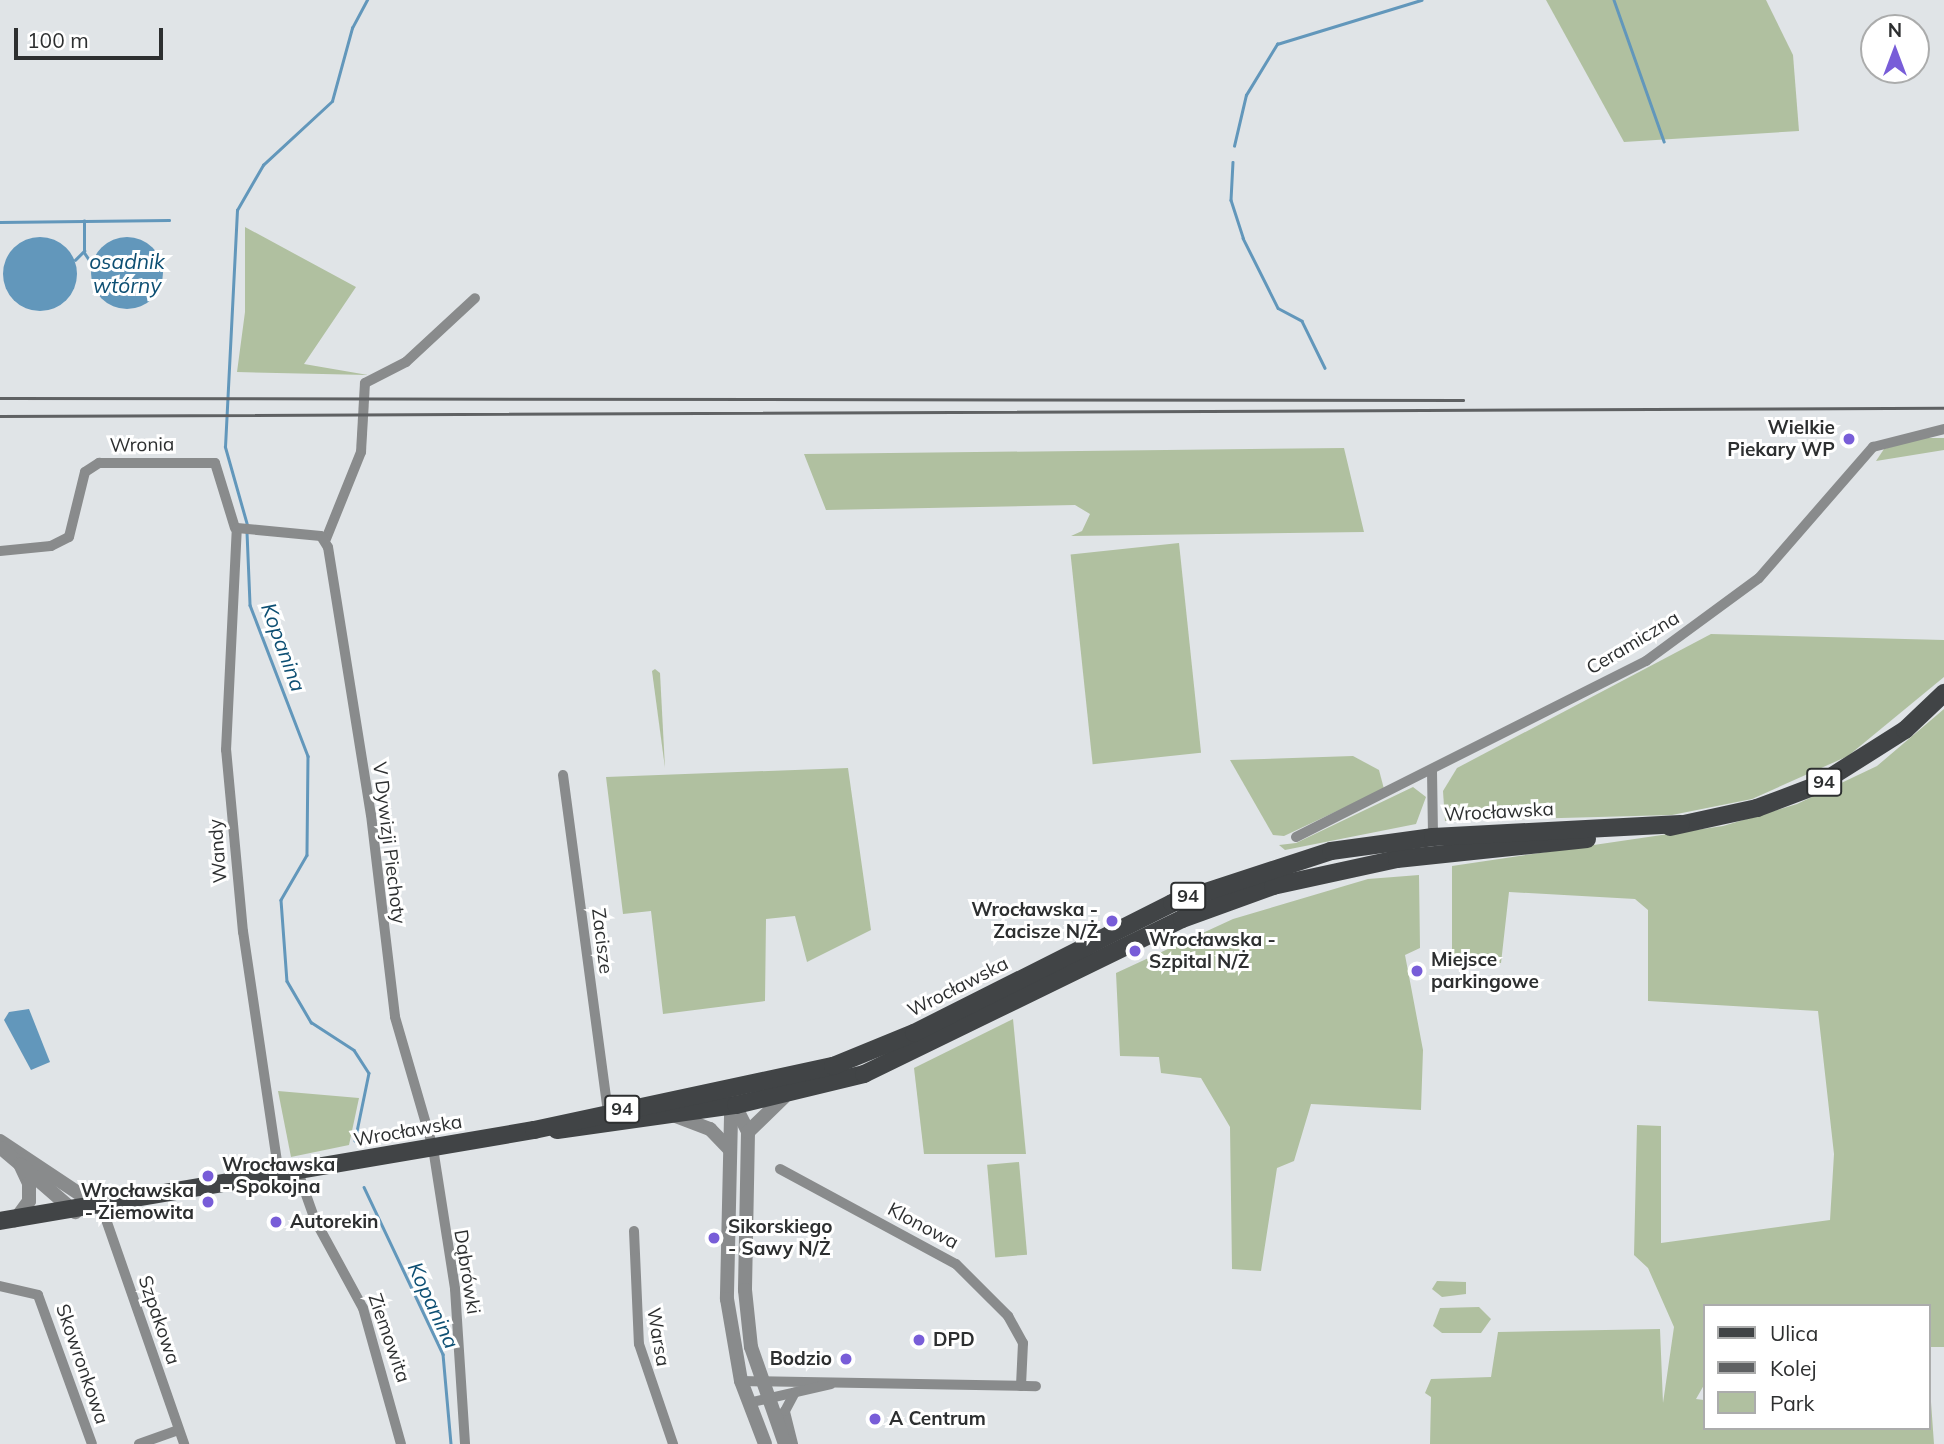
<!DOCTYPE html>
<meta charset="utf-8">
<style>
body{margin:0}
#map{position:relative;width:1944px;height:1444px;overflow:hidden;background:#e0e4e7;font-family:Mulish,sans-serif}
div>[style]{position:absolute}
.green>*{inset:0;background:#b0c0a0;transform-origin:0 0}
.water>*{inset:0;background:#6297bb}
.round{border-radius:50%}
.stream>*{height:2.5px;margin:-1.25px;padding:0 1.25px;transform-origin:1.25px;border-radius:1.25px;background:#6297bb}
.minor>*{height:10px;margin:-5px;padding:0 5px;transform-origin:5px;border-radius:5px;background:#898b8c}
.tertiary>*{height:14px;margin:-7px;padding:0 7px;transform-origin:7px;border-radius:7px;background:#898b8c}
.primary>*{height:18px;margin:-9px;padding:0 9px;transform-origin:9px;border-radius:9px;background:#414446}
.rail>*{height:2.5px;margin:-1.25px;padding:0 1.25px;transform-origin:1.25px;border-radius:1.25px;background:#5f6163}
.dots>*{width:19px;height:19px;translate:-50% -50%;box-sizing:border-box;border:4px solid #fff;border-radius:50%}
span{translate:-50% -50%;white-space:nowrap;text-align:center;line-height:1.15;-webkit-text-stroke:6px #fff;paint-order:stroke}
.shield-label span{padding:2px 5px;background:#fff;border:2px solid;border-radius:5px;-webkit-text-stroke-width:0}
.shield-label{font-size:18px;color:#2d2f30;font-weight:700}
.poi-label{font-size:19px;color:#2d2f30;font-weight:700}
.right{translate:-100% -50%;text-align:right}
.left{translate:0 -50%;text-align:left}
.street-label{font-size:19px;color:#2d2f30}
.water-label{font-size:21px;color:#0d4f73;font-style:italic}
.legend{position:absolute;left:1703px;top:1304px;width:228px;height:126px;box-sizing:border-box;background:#fff;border:2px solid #abacac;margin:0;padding:9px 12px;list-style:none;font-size:21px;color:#2d2f30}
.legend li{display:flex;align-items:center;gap:14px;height:35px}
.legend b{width:35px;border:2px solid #abacac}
.north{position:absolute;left:1860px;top:14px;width:70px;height:70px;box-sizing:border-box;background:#fff;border:2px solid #abacac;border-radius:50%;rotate:0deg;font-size:19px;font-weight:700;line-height:28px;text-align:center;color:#2d2f30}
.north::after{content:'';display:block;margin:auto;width:24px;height:32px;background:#785dd8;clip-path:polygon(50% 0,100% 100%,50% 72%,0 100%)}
.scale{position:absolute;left:14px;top:28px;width:149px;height:32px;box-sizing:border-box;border:4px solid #2d2f30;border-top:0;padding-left:9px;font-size:21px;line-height:24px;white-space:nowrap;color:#2d2f30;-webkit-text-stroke:5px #fff;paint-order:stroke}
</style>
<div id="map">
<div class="green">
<div style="clip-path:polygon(1546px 0,1766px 0,1793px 55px,1799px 131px,1624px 142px)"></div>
<div style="clip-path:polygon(245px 227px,356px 287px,304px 364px,368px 375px,237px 372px,245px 312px)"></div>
<div style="clip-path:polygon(1920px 438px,1944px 438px,1944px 450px,1876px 461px,1884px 449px)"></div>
<div style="clip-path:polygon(1344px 448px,1364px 532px,1071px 536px,1082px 531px,1090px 514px,1075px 505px,826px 510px,804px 454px)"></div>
<div style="left:1179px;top:543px;width:211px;height:109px;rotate:84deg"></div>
<div style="clip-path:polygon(1711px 634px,1944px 640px,1944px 677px,1848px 756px,1752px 799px,1672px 815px,1445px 821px,1443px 791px,1457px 768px)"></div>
<div style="clip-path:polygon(655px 669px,660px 673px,665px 768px,652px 671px)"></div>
<div style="clip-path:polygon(1944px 709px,1944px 1347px,1928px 1347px,1928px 1306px,1704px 1306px,1704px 1385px,1696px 1399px,1704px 1400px,1704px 1428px,1928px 1428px,1931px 1402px,1934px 1444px,1430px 1444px,1431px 1397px,1425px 1393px,1431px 1379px,1491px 1377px,1498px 1332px,1660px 1329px,1663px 1403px,1674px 1327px,1648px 1268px,1634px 1255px,1637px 1125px,1661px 1126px,1661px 1243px,1830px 1220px,1834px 1154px,1818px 1011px,1648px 1001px,1648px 910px,1635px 899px,1509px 892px,1501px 963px,1452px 964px,1452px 866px,1723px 826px,1797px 804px,1877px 766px)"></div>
<div style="clip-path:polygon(1353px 756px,1379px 770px,1384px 789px,1284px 836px,1273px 835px,1230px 760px)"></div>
<div style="clip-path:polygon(848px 768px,871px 930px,807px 962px,795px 916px,766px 919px,765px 1001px,663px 1014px,651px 911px,623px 914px,606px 777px)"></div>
<div style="clip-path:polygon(1413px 787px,1426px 797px,1416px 824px,1285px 850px,1279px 845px,1296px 843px)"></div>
<div style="clip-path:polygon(1419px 875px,1420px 948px,1405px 955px,1423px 1050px,1421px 1110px,1311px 1104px,1294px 1161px,1277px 1168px,1261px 1271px,1232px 1269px,1230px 1127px,1201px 1078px,1161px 1073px,1159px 1057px,1120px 1056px,1116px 973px,1233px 919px,1368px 879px)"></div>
<div style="clip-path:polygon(1013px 1019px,1026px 1154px,924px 1154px,914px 1068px)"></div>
<div style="clip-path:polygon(278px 1091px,359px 1098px,349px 1145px,291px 1157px)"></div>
<div style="left:1019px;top:1162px;width:93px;height:32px;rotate:85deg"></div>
<div style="clip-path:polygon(1437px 1281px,1466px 1282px,1466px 1294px,1442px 1297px,1432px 1289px)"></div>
<div style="clip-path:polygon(1479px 1307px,1491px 1319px,1481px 1333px,1442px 1333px,1433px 1326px,1440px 1308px)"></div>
</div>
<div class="water">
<div class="round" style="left:3px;top:237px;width:74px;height:74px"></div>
<div class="round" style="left:91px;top:237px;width:72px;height:72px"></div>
<div style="clip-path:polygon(29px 1009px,50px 1062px,31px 1070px,4px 1020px,9px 1012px)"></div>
</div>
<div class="stream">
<div style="left:1614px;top:0;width:150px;rotate:70.5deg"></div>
<div style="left:1234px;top:146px;width:52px;rotate:-76.8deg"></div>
<div style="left:1246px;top:95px;width:60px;rotate:-58.7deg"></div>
<div style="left:1277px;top:44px;width:151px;rotate:-17deg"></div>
<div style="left:1233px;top:162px;width:38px;rotate:93deg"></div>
<div style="left:1231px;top:200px;width:40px;rotate:72deg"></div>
<div style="left:1243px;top:238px;width:78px;rotate:63.4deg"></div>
<div style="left:1278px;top:308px;width:27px;rotate:28deg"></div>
<div style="left:1302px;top:321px;width:52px;rotate:63.9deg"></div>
<div style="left:0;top:222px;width:169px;rotate:-0.7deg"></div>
<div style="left:84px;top:252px;width:14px;rotate:56deg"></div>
<div style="left:75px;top:260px;width:13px;rotate:-45deg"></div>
<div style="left:84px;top:251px;width:30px;rotate:-90deg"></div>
<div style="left:247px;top:525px;width:81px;rotate:-105.8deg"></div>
<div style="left:225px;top:447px;width:237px;rotate:-87.1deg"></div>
<div style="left:237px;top:210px;width:52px;rotate:-60deg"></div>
<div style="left:263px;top:165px;width:94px;rotate:-42.8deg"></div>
<div style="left:332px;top:101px;width:76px;rotate:-74.7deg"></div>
<div style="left:352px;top:28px;width:32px;rotate:-62deg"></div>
<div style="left:247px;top:532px;width:73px;rotate:87.6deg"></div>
<div style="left:250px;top:605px;width:162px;rotate:69deg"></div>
<div style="left:308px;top:756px;width:99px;rotate:90.6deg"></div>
<div style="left:307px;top:855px;width:52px;rotate:120deg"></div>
<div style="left:281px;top:900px;width:81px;rotate:85.8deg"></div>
<div style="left:287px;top:981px;width:48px;rotate:59.7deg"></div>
<div style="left:311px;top:1022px;width:51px;rotate:33.1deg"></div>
<div style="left:354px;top:1050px;width:27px;rotate:57deg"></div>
<div style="left:369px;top:1073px;width:69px;rotate:101.6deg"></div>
<div style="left:364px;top:1187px;width:185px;rotate:64.7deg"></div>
<div style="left:443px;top:1354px;width:90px;rotate:84.9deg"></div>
</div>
<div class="minor">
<div style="left:326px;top:539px;width:94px;rotate:-68.1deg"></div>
<div style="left:361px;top:452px;width:69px;rotate:-86.7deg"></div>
<div style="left:365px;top:383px;width:46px;rotate:-27.1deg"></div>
<div style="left:406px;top:362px;width:94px;rotate:-42.8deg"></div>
<div style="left:0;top:551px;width:51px;rotate:-5.6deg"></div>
<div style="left:51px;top:546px;width:20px;rotate:-27deg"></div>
<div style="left:69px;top:537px;width:67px;rotate:-76.2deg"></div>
<div style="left:85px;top:472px;width:17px;rotate:-33deg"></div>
<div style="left:99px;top:463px;width:116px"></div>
<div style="left:215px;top:463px;width:68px;rotate:72.9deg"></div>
<div style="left:1432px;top:771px;width:66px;rotate:89.1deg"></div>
<div style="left:563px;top:775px;width:340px;rotate:82.4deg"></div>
<div style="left:1296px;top:837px;width:392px;rotate:-26.7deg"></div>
<div style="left:1646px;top:661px;width:140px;rotate:-36.3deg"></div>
<div style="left:1759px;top:578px;width:174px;rotate:-49deg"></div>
<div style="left:1873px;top:447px;width:73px;rotate:-14.2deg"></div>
<div style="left:780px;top:1169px;width:200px;rotate:28.4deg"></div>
<div style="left:956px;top:1264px;width:74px;rotate:45deg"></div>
<div style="left:1008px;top:1316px;width:31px;rotate:61deg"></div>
<div style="left:1023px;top:1343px;width:43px;rotate:92.7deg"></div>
<div style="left:298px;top:1172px;width:51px;rotate:70.5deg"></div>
<div style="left:315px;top:1220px;width:100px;rotate:61.4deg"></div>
<div style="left:363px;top:1308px;width:141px;rotate:74.4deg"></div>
<div style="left:279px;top:1175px;width:246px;rotate:-98.4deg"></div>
<div style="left:243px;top:932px;width:183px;rotate:-95.3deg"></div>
<div style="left:226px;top:750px;width:222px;rotate:-87.2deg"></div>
<div style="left:237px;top:528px;width:84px;rotate:5.4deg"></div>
<div style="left:321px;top:536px;width:13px;rotate:58deg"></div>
<div style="left:328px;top:547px;width:271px;rotate:80.9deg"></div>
<div style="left:371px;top:815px;width:203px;rotate:83.2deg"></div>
<div style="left:395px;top:1017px;width:136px;rotate:73.8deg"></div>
<div style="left:433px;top:1148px;width:143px;rotate:81.1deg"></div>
<div style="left:455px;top:1289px;width:155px;rotate:86.3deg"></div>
<div style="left:102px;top:1208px;width:250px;rotate:70.8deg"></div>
<div style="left:634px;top:1231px;width:113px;rotate:87.5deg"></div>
<div style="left:639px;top:1344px;width:106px;rotate:71.2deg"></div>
<div style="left:0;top:1286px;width:39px;rotate:13deg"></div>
<div style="left:38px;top:1295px;width:158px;rotate:70.1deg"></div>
<div style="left:741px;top:1381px;width:295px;rotate:1deg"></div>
<div style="left:748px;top:1403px;width:85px;rotate:-12.9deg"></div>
<div style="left:139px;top:1444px;width:41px;rotate:-19.7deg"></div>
<div style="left:793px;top:1444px;width:34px;rotate:-104deg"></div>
<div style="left:785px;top:1411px;width:21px;rotate:-62deg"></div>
</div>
<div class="tertiary">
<div style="left:740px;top:1100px;width:19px;rotate:118deg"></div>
<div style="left:731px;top:1117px;width:182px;rotate:91.3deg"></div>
<div style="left:727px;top:1299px;width:83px;rotate:80.3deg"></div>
<div style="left:741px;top:1381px;width:67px;rotate:69.1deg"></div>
<div style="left:733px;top:1102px;width:34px;rotate:63deg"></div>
<div style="left:748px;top:1132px;width:158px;rotate:91.1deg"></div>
<div style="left:745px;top:1290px;width:57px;rotate:84deg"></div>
<div style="left:751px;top:1347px;width:103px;rotate:70.7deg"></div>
<div style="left:673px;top:1115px;width:40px;rotate:21deg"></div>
<div style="left:710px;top:1129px;width:28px;rotate:46deg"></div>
<div style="left:748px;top:1132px;width:50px;rotate:-44.2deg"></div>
<div style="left:0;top:1141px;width:121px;rotate:33.6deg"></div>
<div style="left:1px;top:1148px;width:25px;rotate:40deg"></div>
<div style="left:20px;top:1164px;width:21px;rotate:65deg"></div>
<div style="left:29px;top:1183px;width:18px;rotate:90deg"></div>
<div style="left:29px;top:1201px;width:24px;rotate:126deg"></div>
<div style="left:21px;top:1165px;width:72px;rotate:41deg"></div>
</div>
<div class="primary">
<div style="left:1670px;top:827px;width:89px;rotate:-12.3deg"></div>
<div style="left:1757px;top:808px;width:65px;rotate:-20.7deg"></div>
<div style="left:1818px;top:785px;width:103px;rotate:-32.3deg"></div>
<div style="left:1905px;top:730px;width:54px;rotate:-43.5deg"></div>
<div style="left:557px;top:1130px;width:181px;rotate:-8deg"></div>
<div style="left:736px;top:1105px;width:132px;rotate:-13.6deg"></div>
<div style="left:864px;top:1074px;width:354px;rotate:-26deg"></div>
<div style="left:1182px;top:919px;width:97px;rotate:-19.9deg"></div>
<div style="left:1273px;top:886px;width:127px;rotate:-12.3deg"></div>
<div style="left:1397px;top:859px;width:191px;rotate:-6deg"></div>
<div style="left:0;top:1221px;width:542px;rotate:-9.67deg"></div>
<div style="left:534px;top:1130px;width:306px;rotate:-12.1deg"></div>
<div style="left:833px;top:1066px;width:87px;rotate:-22.2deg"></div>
<div style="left:914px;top:1033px;width:289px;rotate:-26.7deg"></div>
<div style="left:1172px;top:903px;width:167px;rotate:-18.1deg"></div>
<div style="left:1331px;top:851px;width:103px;rotate:-7.8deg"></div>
<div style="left:1433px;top:837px;width:248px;rotate:-3deg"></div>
</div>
<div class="rail">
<div style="left:0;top:398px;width:1463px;rotate:0.08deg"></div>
<div style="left:0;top:416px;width:1944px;rotate:-0.24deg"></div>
</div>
<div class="dots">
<div style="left:1849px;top:439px;background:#785dd8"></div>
<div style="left:1112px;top:921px;background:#785dd8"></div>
<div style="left:1135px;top:951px;background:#785dd8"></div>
<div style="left:1417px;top:971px;background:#785dd8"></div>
<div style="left:208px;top:1176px;background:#785dd8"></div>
<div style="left:208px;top:1202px;background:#785dd8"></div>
<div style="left:276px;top:1222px;background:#785dd8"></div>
<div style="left:714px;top:1238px;background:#785dd8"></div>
<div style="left:919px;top:1340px;background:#785dd8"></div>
<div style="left:846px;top:1359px;background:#785dd8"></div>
<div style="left:875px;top:1419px;background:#785dd8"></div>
</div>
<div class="shield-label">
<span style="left:1824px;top:782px">94</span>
<span style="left:1188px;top:896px">94</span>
<span style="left:622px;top:1109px">94</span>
</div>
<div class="poi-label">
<span class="right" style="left:1835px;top:439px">Wielkie<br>Piekary WP</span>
<span class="right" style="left:1098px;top:921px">Wrocławska -<br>Zacisze N/Ż</span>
<span class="left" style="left:1149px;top:951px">Wrocławska -<br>Szpital N/Ż</span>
<span class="left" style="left:1431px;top:971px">Miejsce<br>parkingowe</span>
<span class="left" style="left:222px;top:1176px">Wrocławska<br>- Spokojna</span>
<span class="right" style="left:194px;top:1202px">Wrocławska<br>- Ziemowita</span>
<span class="left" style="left:290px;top:1222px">Autorekin</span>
<span class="left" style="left:728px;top:1238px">Sikorskiego<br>- Sawy N/Ż</span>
<span class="left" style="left:933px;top:1340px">DPD</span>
<span class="right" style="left:832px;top:1359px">Bodzio</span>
<span class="left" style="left:889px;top:1419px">A Centrum</span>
</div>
<div class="street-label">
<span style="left:142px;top:445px;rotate:-1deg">Wronia</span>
<span style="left:1633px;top:643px;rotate:-31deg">Ceramiczna</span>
<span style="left:1499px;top:812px;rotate:-3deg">Wrocławska</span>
<span style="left:389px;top:843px;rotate:83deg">V Dywizji Piechoty</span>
<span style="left:218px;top:851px;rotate:-95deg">Wandy</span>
<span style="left:602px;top:941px;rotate:83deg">Zacisze</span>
<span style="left:958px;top:987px;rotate:-27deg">Wrocławska</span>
<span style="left:408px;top:1131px;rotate:-10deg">Wrocławska</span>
<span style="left:923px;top:1226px;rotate:28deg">Klonowa</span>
<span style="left:467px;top:1272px;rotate:81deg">Dąbrówki</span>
<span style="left:159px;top:1320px;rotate:71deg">Szpakowa</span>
<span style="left:658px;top:1337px;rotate:80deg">Warsa</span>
<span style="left:389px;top:1338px;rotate:71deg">Ziemowita</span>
<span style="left:82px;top:1364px;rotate:71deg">Skowronkowa</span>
</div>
<div class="water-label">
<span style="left:127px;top:273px">osadnik<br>wtórny</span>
<span style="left:284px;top:647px;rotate:70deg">Kopanina</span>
<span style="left:434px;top:1305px;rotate:65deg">Kopanina</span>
</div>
<ul class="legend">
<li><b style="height:9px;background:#414446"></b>Ulica</li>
<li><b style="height:9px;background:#5f6163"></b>Kolej</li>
<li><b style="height:19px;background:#b0c0a0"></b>Park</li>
</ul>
<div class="north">N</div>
<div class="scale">100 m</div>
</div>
